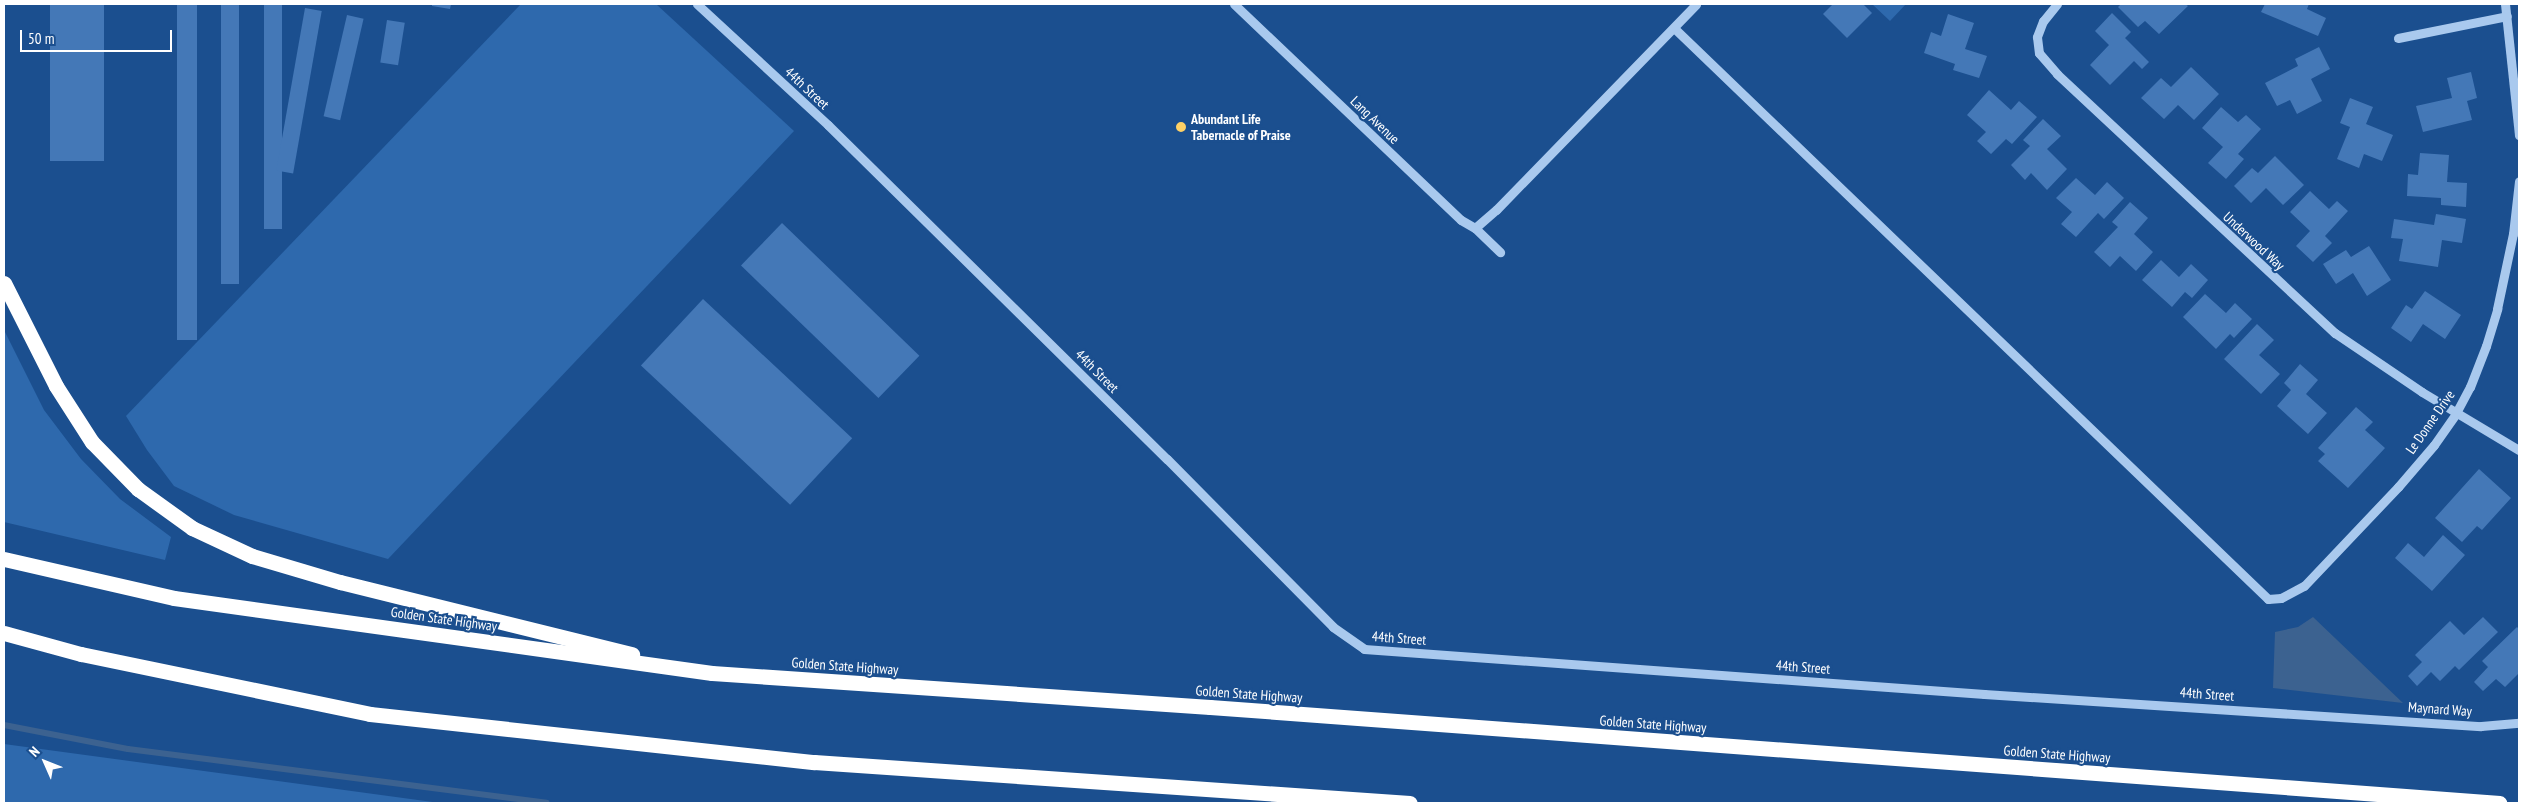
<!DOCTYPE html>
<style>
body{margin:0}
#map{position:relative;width:2523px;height:807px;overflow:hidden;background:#1b4f8f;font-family:"PT Sans Narrow",sans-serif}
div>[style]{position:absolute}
.green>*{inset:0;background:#2e69ad}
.water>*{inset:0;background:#3c6290}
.stream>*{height:6px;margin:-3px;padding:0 3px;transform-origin:3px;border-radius:3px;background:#3c6290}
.building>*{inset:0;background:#4478b7;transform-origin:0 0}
.minor>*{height:9px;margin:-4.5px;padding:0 4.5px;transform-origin:4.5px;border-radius:4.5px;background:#a9c9ee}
.highway>*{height:15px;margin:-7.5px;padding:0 7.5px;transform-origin:7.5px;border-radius:7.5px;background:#fff}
.dots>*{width:14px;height:14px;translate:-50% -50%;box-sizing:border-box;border:2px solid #1b4f8f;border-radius:50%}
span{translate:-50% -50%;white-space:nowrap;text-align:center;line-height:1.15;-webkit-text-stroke:4.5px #1b4f8f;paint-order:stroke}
.street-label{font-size:14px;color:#fff}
.poi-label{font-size:14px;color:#fff;font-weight:700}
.left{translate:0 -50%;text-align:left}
.frame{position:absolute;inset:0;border:5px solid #fff;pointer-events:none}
.north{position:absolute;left:20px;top:737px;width:50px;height:50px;-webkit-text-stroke:4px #1b4f8f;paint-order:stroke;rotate:314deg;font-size:14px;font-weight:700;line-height:20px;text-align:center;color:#fff}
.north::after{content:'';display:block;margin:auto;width:18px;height:22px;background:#fff;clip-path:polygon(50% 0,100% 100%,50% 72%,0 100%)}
.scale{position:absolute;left:20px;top:30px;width:152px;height:22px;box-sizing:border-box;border:2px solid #fff;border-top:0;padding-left:6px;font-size:15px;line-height:18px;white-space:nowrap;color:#fff;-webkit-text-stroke:4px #1b4f8f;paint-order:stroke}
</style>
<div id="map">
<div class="green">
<div style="clip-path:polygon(521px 4px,656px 4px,794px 131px,388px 559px,234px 515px,174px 486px,147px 450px,126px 416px)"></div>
<div style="clip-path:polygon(1872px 4px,1906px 4px,1890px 21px)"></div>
<div style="clip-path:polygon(4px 330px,44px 410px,81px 459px,120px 499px,171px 537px,165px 560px,4px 522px)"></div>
<div style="clip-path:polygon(4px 744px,440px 803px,4px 803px)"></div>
</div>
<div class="water">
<div style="clip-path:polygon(2313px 617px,2403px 703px,2273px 688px,2275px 632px,2298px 627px)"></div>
</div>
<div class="stream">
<div style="left:4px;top:725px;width:126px;rotate:11deg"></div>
<div style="left:128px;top:749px;width:422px;rotate:7.3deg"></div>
</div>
<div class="building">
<div style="left:50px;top:4px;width:54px;height:157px"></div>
<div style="left:177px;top:4px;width:20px;height:336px"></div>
<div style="left:221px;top:4px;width:18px;height:280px"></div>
<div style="left:264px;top:4px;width:18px;height:225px"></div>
<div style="clip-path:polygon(432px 4px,451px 4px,450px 9px,432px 6px)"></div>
<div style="clip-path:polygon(1833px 4px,1863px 4px,1872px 13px,1847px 38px,1823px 14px)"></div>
<div style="clip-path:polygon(2121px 4px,2185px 4px,2188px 6px,2159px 34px,2145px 21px,2138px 27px,2118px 7px)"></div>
<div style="clip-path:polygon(2265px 4px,2309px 4px,2307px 9px,2326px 18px,2318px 36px,2261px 12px)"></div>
<div style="left:305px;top:8px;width:17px;height:165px;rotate:10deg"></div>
<div style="clip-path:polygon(2112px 13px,2131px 32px,2125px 38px,2149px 62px,2142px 69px,2134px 61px,2110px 85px,2090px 65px,2109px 45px,2095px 31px)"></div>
<div style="clip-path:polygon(1948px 14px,1974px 23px,1965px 49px,1987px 56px,1979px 78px,1953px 70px,1955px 64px,1924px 53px,1931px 32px,1941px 36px)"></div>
<div style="left:347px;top:15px;width:17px;height:104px;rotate:13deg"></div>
<div style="left:387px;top:20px;width:18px;height:43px;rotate:9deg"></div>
<div style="clip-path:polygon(2319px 47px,2330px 69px,2311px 79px,2322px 101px,2297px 114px,2290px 100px,2277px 106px,2265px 83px,2298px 66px,2295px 59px)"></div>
<div style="clip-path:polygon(2191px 67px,2219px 94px,2194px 120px,2178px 105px,2164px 119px,2141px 98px,2161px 78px,2171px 87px)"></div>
<div style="clip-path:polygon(2471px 72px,2477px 98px,2467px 101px,2472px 120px,2423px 132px,2416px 106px,2452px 98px,2447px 78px)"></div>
<div style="clip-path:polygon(1989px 90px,2011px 110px,2019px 101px,2037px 117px,2012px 144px,2006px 139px,1991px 154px,1977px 141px,1986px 132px,1967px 115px)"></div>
<div style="clip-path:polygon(2350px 98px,2373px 107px,2366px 124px,2393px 135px,2382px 161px,2364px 154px,2359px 168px,2337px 159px,2350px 127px,2340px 123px)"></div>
<div style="clip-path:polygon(2221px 107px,2238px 122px,2246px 115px,2261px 129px,2238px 154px,2244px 159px,2226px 179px,2208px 163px,2223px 147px,2202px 128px)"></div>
<div style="clip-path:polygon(2043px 119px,2061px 136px,2047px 149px,2067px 169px,2047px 190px,2031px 173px,2025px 180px,2011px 165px,2030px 146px,2023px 140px)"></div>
<div style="clip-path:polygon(2420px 153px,2449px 155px,2447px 182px,2467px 183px,2466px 207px,2441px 205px,2441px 198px,2407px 196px,2408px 174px,2418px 175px)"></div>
<div style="clip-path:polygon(2275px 156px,2304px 185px,2283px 205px,2266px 188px,2251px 203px,2234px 186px,2252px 168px,2258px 173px)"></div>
<div style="clip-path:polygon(2076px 178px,2095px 195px,2107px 182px,2124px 198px,2104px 219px,2098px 213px,2076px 237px,2061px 224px,2072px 212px,2056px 198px)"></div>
<div style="clip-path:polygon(2310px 191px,2329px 209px,2337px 201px,2348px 211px,2325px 236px,2332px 243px,2313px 262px,2296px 246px,2310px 231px,2290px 212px)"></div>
<div style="clip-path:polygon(2130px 202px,2148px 218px,2134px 234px,2153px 252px,2136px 271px,2120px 256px,2110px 267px,2094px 252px,2118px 227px,2112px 222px)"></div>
<div style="clip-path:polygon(2436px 214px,2466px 219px,2462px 243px,2442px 240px,2438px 267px,2399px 261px,2403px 239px,2391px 238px,2394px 219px,2434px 225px)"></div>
<div style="left:782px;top:223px;width:191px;height:59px;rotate:44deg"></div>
<div style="clip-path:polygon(2369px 246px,2391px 280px,2367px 296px,2353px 273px,2336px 284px,2323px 264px,2346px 250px,2351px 257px)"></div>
<div style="clip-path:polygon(2161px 260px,2179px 277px,2191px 264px,2208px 280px,2192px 298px,2185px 292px,2172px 307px,2142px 280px)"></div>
<div style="clip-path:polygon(2425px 291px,2461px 315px,2445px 339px,2423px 324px,2411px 342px,2391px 328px,2406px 305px,2412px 309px)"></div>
<div style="clip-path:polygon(2205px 294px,2226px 313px,2235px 303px,2252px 319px,2234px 338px,2230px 334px,2216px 349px,2183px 317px)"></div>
<div style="left:703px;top:299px;width:204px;height:91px;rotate:43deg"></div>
<div style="clip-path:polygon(2257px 324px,2274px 340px,2259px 355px,2280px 374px,2261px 394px,2224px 359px)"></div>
<div style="clip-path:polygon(2300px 364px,2318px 380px,2306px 394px,2327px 413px,2308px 434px,2277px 406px,2291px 390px,2284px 383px)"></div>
<div style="clip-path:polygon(2356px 407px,2373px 422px,2365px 430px,2385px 448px,2348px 488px,2318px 461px,2325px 454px,2318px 448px)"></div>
<div style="clip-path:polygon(2479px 469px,2511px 498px,2482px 530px,2477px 526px,2462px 542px,2435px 518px)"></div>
<div style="clip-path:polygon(2443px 535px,2465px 555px,2432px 591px,2395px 558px,2408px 543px,2424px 557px)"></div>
<div style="clip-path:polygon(2483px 617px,2498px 632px,2459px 670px,2455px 666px,2440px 681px,2431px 672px,2417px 686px,2408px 676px,2422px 662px,2415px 655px,2450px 621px,2464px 635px)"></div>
<div style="clip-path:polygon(2517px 627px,2519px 629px,2519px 673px,2505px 687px,2496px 679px,2483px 691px,2474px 682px,2488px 667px,2482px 661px)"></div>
</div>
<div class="minor">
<div style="left:697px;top:4px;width:178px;rotate:42.7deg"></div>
<div style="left:828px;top:125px;width:476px;rotate:44.6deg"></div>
<div style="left:1167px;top:459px;width:236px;rotate:45.3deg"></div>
<div style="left:1333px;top:627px;width:38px;rotate:35deg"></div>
<div style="left:1364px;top:649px;width:622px;rotate:4.15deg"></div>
<div style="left:1984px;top:694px;width:498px;rotate:3.7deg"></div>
<div style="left:2481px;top:726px;width:38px;rotate:-5deg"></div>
<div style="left:1234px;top:4px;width:313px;rotate:43.6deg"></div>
<div style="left:1461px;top:220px;width:16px;rotate:30deg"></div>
<div style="left:1475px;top:228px;width:35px;rotate:44deg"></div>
<div style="left:2057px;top:4px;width:22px;rotate:129deg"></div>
<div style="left:2043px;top:21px;width:17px;rotate:111deg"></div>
<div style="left:2037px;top:37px;width:16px;rotate:83deg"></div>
<div style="left:2039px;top:53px;width:28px;rotate:49deg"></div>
<div style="left:2057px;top:74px;width:380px;rotate:43deg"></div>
<div style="left:2335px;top:333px;width:105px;rotate:34.1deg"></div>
<div style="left:2422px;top:392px;width:113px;rotate:30.9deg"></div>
<div style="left:2505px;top:4px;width:132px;rotate:83.9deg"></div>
<div style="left:1674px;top:28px;width:824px;rotate:43.87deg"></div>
<div style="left:2268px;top:599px;width:13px;rotate:-4deg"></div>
<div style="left:2281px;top:598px;width:26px;rotate:-28deg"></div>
<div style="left:2304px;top:586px;width:137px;rotate:-46.5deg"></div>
<div style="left:2398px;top:487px;width:55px;rotate:-49.4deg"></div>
<div style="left:2434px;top:445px;width:39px;rotate:-55deg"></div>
<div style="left:2456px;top:413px;width:30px;rotate:-62deg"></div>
<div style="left:2470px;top:387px;width:44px;rotate:-68.7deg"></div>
<div style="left:2486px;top:346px;width:39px;rotate:-73deg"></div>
<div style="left:2497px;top:309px;width:77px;rotate:-78deg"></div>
<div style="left:2513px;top:234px;width:53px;rotate:-83.5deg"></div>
<div style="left:2398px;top:38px;width:111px;rotate:-11.4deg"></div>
<div style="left:1475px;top:228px;width:28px;rotate:-41deg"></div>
<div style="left:1496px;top:210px;width:287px;rotate:-45.8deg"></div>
</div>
<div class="highway">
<div style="left:4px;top:283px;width:115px;rotate:63.2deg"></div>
<div style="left:56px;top:386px;width:67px;rotate:57.3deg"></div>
<div style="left:92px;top:442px;width:66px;rotate:45.6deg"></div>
<div style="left:138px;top:489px;width:67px;rotate:35.8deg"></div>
<div style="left:192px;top:528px;width:66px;rotate:25deg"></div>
<div style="left:252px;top:556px;width:92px;rotate:16.5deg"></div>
<div style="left:340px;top:582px;width:301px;rotate:13.9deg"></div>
<div style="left:4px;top:559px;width:174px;rotate:12.9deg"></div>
<div style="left:174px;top:598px;width:543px;rotate:7.94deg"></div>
<div style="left:712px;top:673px;width:499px;rotate:3.9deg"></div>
<div style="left:1210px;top:707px;width:1293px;rotate:4.26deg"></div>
<div style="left:4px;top:633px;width:80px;rotate:15.3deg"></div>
<div style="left:81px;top:654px;width:295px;rotate:11.7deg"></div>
<div style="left:370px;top:714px;width:447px;rotate:6.2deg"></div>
<div style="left:814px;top:762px;width:597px;rotate:3.94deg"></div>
</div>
<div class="dots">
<div style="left:1181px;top:127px;background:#ffd166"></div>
</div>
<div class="street-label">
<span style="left:807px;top:88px;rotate:43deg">44th Street</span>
<span style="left:1375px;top:120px;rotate:44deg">Lang Avenue</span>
<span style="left:2254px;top:241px;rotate:43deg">Underwood Way</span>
<span style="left:1097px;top:371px;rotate:45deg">44th Street</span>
<span style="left:2430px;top:422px;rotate:-55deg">Le Donne Drive</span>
<span style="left:444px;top:619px;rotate:8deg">Golden State Highway</span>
<span style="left:1399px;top:638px;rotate:4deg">44th Street</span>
<span style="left:845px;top:666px;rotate:4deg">Golden State Highway</span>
<span style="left:1803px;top:667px;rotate:4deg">44th Street</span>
<span style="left:1249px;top:694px;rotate:4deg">Golden State Highway</span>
<span style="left:2207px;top:694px;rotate:4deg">44th Street</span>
<span style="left:2440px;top:709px;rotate:4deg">Maynard Way</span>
<span style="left:1653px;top:724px;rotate:4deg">Golden State Highway</span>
<span style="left:2057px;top:754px;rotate:4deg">Golden State Highway</span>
</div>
<div class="poi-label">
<span class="left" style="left:1191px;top:127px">Abundant Life<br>Tabernacle of Praise</span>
</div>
<div class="frame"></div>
<div class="north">N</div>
<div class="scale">50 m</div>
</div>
